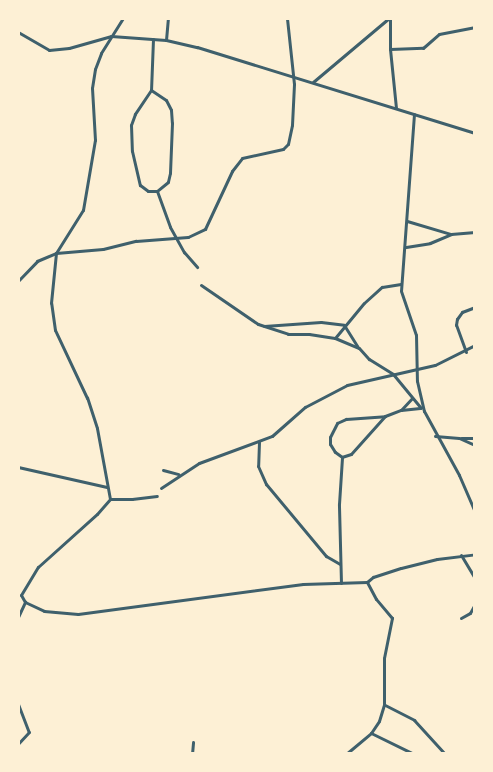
<!DOCTYPE html>
<style>
body{margin:0}
#map{position:relative;width:493px;height:772px;overflow:hidden;background:#fdf0d5;font-family:Arial,sans-serif}
div>[style]{position:absolute}
.minor>*{height:3px;margin:-1.5px;padding:0 1.5px;transform-origin:1.5px;border-radius:1.5px;background:#3f606c}
span{translate:-50% -50%;white-space:nowrap;text-align:center;line-height:1.15;-webkit-text-stroke:6px #fdf0d5;paint-order:stroke}
.frame{position:absolute;inset:0;border:20px solid #fdf0d5;pointer-events:none}
</style>
<div id="map">
<div class="minor">
<div style="left:390px;top:18px;width:31px;rotate:90deg"></div>
<div style="left:390px;top:49px;width:59px;rotate:84.2deg"></div>
<div style="left:18px;top:32px;width:36px;rotate:30deg"></div>
<div style="left:49px;top:50px;width:20px;rotate:-6deg"></div>
<div style="left:69px;top:48px;width:44px;rotate:-15.9deg"></div>
<div style="left:111px;top:36px;width:55px;rotate:4.2deg"></div>
<div style="left:166px;top:40px;width:32px;rotate:13deg"></div>
<div style="left:197px;top:47px;width:291px;rotate:17.2deg"></div>
<div style="left:153px;top:39px;width:51px;rotate:92.2deg"></div>
<div style="left:151px;top:90px;width:18px;rotate:34deg"></div>
<div style="left:166px;top:100px;width:11px;rotate:63deg"></div>
<div style="left:171px;top:110px;width:13px;rotate:86deg"></div>
<div style="left:172px;top:123px;width:50px;rotate:92.3deg"></div>
<div style="left:170px;top:173px;width:9px;rotate:103deg"></div>
<div style="left:168px;top:182px;width:14px;rotate:141deg"></div>
<div style="left:166px;top:40px;width:22px;rotate:-85deg"></div>
<div style="left:390px;top:49px;width:33px;rotate:-2deg"></div>
<div style="left:423px;top:48px;width:21px;rotate:-41deg"></div>
<div style="left:439px;top:34px;width:37px;rotate:-11deg"></div>
<div style="left:313px;top:82px;width:99px;rotate:-40.1deg"></div>
<div style="left:151px;top:90px;width:29px;rotate:124deg"></div>
<div style="left:135px;top:114px;width:12px;rotate:110deg"></div>
<div style="left:131px;top:125px;width:26px;rotate:88deg"></div>
<div style="left:132px;top:151px;width:35px;rotate:77deg"></div>
<div style="left:140px;top:185px;width:10px;rotate:37deg"></div>
<div style="left:148px;top:191px;width:9px"></div>
<div style="left:157px;top:191px;width:38px;rotate:70deg"></div>
<div style="left:170px;top:227px;width:29px;rotate:61deg"></div>
<div style="left:184px;top:252px;width:20px;rotate:49deg"></div>
<div style="left:414px;top:114px;width:177px;rotate:94.2deg"></div>
<div style="left:401px;top:291px;width:46px;rotate:71.2deg"></div>
<div style="left:416px;top:335px;width:46px;rotate:88.8deg"></div>
<div style="left:417px;top:381px;width:31px;rotate:77deg"></div>
<div style="left:424px;top:411px;width:73px;rotate:61.3deg"></div>
<div style="left:459px;top:475px;width:40px;rotate:66.6deg"></div>
<div style="left:407px;top:221px;width:46px;rotate:16.5deg"></div>
<div style="left:451px;top:234px;width:24px;rotate:-5deg"></div>
<div style="left:406px;top:247px;width:24px;rotate:-9deg"></div>
<div style="left:430px;top:243px;width:23px;rotate:-23deg"></div>
<div style="left:18px;top:281px;width:28px;rotate:-46deg"></div>
<div style="left:37px;top:261px;width:21px;rotate:-23deg"></div>
<div style="left:56px;top:253px;width:47px;rotate:-4.9deg"></div>
<div style="left:103px;top:249px;width:34px;rotate:-14deg"></div>
<div style="left:136px;top:241px;width:52px;rotate:-4.4deg"></div>
<div style="left:188px;top:237px;width:19px;rotate:-25deg"></div>
<div style="left:205px;top:229px;width:64px;rotate:-65deg"></div>
<div style="left:232px;top:171px;width:16px;rotate:-52deg"></div>
<div style="left:242px;top:158px;width:42px;rotate:-12.4deg"></div>
<div style="left:283px;top:149px;width:7px;rotate:-45deg"></div>
<div style="left:288px;top:144px;width:19px;rotate:-78deg"></div>
<div style="left:292px;top:125px;width:41px;rotate:-87.2deg"></div>
<div style="left:294px;top:84px;width:66px;rotate:-96.1deg"></div>
<div style="left:201px;top:285px;width:69px;rotate:34.4deg"></div>
<div style="left:258px;top:324px;width:32px;rotate:18deg"></div>
<div style="left:288px;top:334px;width:21px"></div>
<div style="left:309px;top:334px;width:26px;rotate:9deg"></div>
<div style="left:335px;top:338px;width:26px;rotate:23deg"></div>
<div style="left:359px;top:348px;width:15px;rotate:48deg"></div>
<div style="left:369px;top:359px;width:28px;rotate:32deg"></div>
<div style="left:393px;top:374px;width:44px;rotate:50.5deg"></div>
<div style="left:264px;top:326px;width:57px;rotate:-4deg"></div>
<div style="left:321px;top:322px;width:23px;rotate:7deg"></div>
<div style="left:344px;top:325px;width:26px;rotate:58deg"></div>
<div style="left:335px;top:338px;width:45px;rotate:-50.4deg"></div>
<div style="left:364px;top:303px;width:24px;rotate:-42deg"></div>
<div style="left:382px;top:287px;width:19px;rotate:-9deg"></div>
<div style="left:466px;top:352px;width:29px;rotate:-110deg"></div>
<div style="left:456px;top:325px;width:6px;rotate:-81deg"></div>
<div style="left:457px;top:319px;width:9px;rotate:-54deg"></div>
<div style="left:462px;top:312px;width:14px;rotate:-21deg"></div>
<div style="left:401px;top:410px;width:19px;rotate:-6deg"></div>
<div style="left:385px;top:416px;width:51px;rotate:131.8deg"></div>
<div style="left:351px;top:454px;width:9px;rotate:162deg"></div>
<div style="left:342px;top:457px;width:9px;rotate:-144deg"></div>
<div style="left:335px;top:452px;width:9px;rotate:-122deg"></div>
<div style="left:330px;top:444px;width:7px;rotate:-90deg"></div>
<div style="left:330px;top:437px;width:16px;rotate:-63deg"></div>
<div style="left:337px;top:423px;width:10px;rotate:-24deg"></div>
<div style="left:346px;top:419px;width:39px;rotate:-4deg"></div>
<div style="left:385px;top:416px;width:17px;rotate:-21deg"></div>
<div style="left:401px;top:410px;width:16px;rotate:-47deg"></div>
<div style="left:435px;top:436px;width:24px;rotate:5deg"></div>
<div style="left:459px;top:438px;width:17px;rotate:24deg"></div>
<div style="left:461px;top:438px;width:14px"></div>
<div style="left:259px;top:442px;width:24px;rotate:92deg"></div>
<div style="left:258px;top:466px;width:20px;rotate:66deg"></div>
<div style="left:266px;top:484px;width:94px;rotate:50.2deg"></div>
<div style="left:326px;top:556px;width:16px;rotate:30deg"></div>
<div style="left:18px;top:467px;width:91px;rotate:12.7deg"></div>
<div style="left:163px;top:470px;width:16px;rotate:15deg"></div>
<div style="left:161px;top:488px;width:45px;rotate:-33.3deg"></div>
<div style="left:199px;top:463px;width:78px;rotate:-20.3deg"></div>
<div style="left:272px;top:436px;width:44px;rotate:-41.3deg"></div>
<div style="left:305px;top:407px;width:47px;rotate:-27.6deg"></div>
<div style="left:347px;top:385px;width:90px;rotate:-12.8deg"></div>
<div style="left:435px;top:365px;width:45px;rotate:-26.6deg"></div>
<div style="left:110px;top:499px;width:22px"></div>
<div style="left:132px;top:499px;width:25px;rotate:-7deg"></div>
<div style="left:461px;top:555px;width:27px;rotate:59deg"></div>
<div style="left:341px;top:583px;width:79px;rotate:-91.5deg"></div>
<div style="left:339px;top:504px;width:47px;rotate:-86.3deg"></div>
<div style="left:25px;top:602px;width:21px;rotate:25deg"></div>
<div style="left:44px;top:611px;width:34px;rotate:5deg"></div>
<div style="left:78px;top:614px;width:227px;rotate:-7.6deg"></div>
<div style="left:303px;top:584px;width:64px;rotate:-1.8deg"></div>
<div style="left:367px;top:582px;width:8px;rotate:-40deg"></div>
<div style="left:373px;top:577px;width:29px;rotate:-18deg"></div>
<div style="left:401px;top:568px;width:37px;rotate:-14deg"></div>
<div style="left:437px;top:559px;width:38px;rotate:-7deg"></div>
<div style="left:18px;top:617px;width:17px;rotate:-65deg"></div>
<div style="left:25px;top:602px;width:8px;rotate:-120deg"></div>
<div style="left:21px;top:595px;width:33px;rotate:-59deg"></div>
<div style="left:38px;top:567px;width:79px;rotate:-41.9deg"></div>
<div style="left:97px;top:514px;width:20px;rotate:-49deg"></div>
<div style="left:110px;top:499px;width:72px;rotate:-100.4deg"></div>
<div style="left:97px;top:428px;width:32px;rotate:-108deg"></div>
<div style="left:87px;top:398px;width:75px;rotate:-115.2deg"></div>
<div style="left:55px;top:330px;width:27px;rotate:-98deg"></div>
<div style="left:51px;top:303px;width:50px;rotate:-84.3deg"></div>
<div style="left:56px;top:253px;width:51px;rotate:-57.9deg"></div>
<div style="left:83px;top:210px;width:71px;rotate:-80.3deg"></div>
<div style="left:95px;top:140px;width:52px;rotate:-93.3deg"></div>
<div style="left:92px;top:88px;width:19px;rotate:-81deg"></div>
<div style="left:95px;top:69px;width:17px;rotate:-69deg"></div>
<div style="left:101px;top:53px;width:41px;rotate:-57.8deg"></div>
<div style="left:461px;top:618px;width:10px;rotate:-29deg"></div>
<div style="left:470px;top:613px;width:10px;rotate:-61deg"></div>
<div style="left:18px;top:704px;width:30px;rotate:69deg"></div>
<div style="left:29px;top:732px;width:16px;rotate:133deg"></div>
<div style="left:385px;top:705px;width:33px;rotate:27deg"></div>
<div style="left:414px;top:720px;width:46px;rotate:47.6deg"></div>
<div style="left:371px;top:733px;width:48px;rotate:26deg"></div>
<div style="left:192px;top:754px;width:12px;rotate:-85deg"></div>
<div style="left:346px;top:754px;width:33px;rotate:-40deg"></div>
<div style="left:371px;top:733px;width:14px;rotate:-56deg"></div>
<div style="left:379px;top:721px;width:17px;rotate:-73deg"></div>
<div style="left:384px;top:705px;width:47px;rotate:-90deg"></div>
<div style="left:384px;top:658px;width:41px;rotate:-78.7deg"></div>
<div style="left:392px;top:618px;width:25px;rotate:-130deg"></div>
<div style="left:376px;top:599px;width:19px;rotate:-118deg"></div>
</div>
<div class="frame"></div>
</div>
